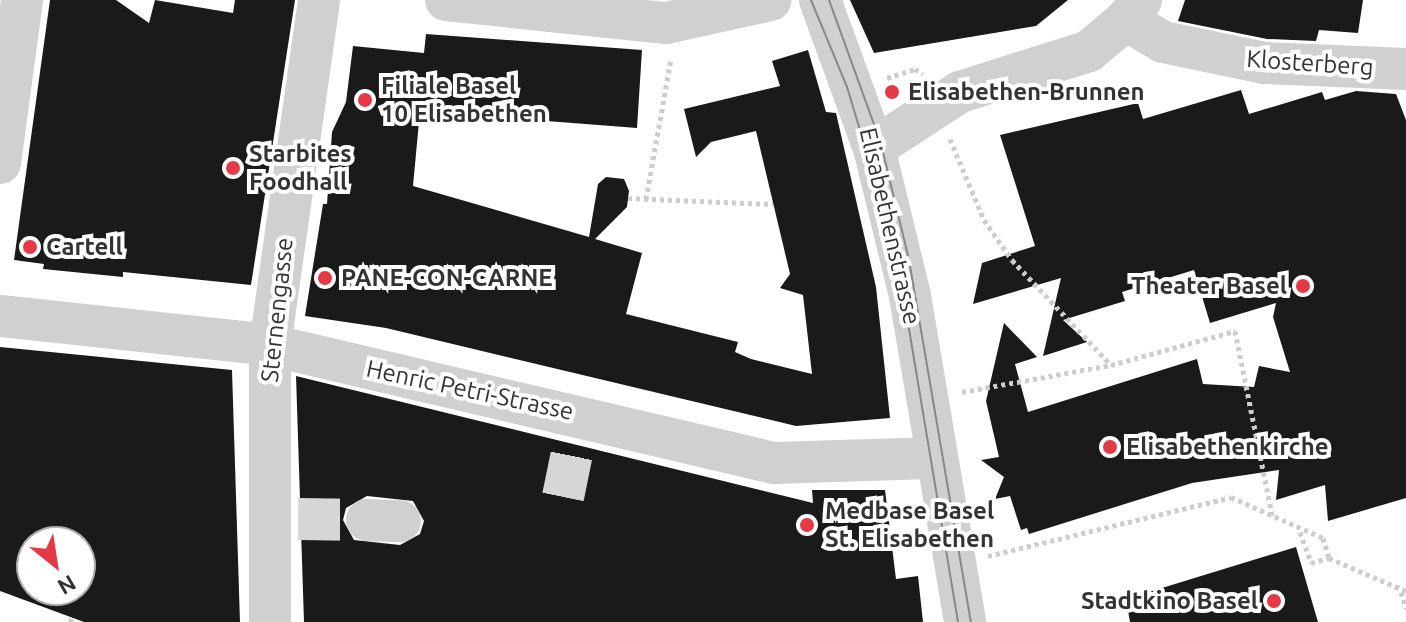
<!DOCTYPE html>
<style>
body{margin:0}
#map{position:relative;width:1406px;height:622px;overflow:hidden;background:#fff;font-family:Ubuntu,sans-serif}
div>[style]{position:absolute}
.building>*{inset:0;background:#1a1a1a}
.minor-tunnel>*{height:42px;margin-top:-21px;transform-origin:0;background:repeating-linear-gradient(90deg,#d6d6d6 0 42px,transparent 0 63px)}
.path>*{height:5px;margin-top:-2.5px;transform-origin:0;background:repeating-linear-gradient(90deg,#cdcdcd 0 4px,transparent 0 8px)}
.minor>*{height:42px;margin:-21px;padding:0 21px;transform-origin:21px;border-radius:21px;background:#d0d0d0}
.tram>*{height:2px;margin:-1px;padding:0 1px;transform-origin:1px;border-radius:1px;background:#888}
.dots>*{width:22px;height:22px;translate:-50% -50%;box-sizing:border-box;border:4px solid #fff;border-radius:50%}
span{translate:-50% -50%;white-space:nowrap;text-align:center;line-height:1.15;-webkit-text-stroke:8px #fff;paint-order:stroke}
.street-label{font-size:24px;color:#333}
.poi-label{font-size:24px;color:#333;font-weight:700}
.left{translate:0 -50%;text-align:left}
.right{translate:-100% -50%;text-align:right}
.north{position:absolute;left:16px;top:526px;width:80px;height:80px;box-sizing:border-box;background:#fff;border:2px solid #adadad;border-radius:50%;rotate:150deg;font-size:22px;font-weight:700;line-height:32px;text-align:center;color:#333}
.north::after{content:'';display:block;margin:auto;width:28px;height:36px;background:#e63946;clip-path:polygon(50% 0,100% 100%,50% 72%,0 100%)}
</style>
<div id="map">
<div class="building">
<div style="clip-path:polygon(50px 0,116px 0,149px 23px,155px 0,233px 13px,235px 0,295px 0,251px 285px,123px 272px,123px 277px,43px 269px,44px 264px,14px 260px)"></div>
<div style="clip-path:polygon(850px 0,1068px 0,1036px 26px,874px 53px)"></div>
<div style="clip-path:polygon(1185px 0,1363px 0,1358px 33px,1319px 30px,1316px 41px,1267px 39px,1178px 21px)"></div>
<div style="clip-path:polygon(426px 34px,642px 50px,637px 128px,420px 111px,413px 186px,589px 237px,598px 184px,606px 177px,624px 179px,629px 191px,627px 207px,595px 239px,642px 253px,626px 314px,738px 342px,735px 352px,751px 359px,812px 374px,803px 295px,780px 288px,790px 274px,756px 131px,711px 142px,696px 157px,684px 109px,780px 86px,772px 61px,808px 50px,826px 112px,836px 113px,876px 287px,890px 418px,796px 426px,386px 328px,305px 316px,323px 204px,327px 204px,332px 132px,346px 102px,353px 46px,424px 53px)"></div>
<div style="clip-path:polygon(1241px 90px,1249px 114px,1322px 92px,1325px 100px,1356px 91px,1396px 94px,1406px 120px,1406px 498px,1328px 521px,1325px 485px,1276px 500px,1279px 470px,1192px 483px,1029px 534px,1027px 528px,1021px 530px,1010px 496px,995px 499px,1004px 477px,981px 460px,999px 457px,986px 401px,1004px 323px,1037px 357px,1015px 364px,1028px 412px,1197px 359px,1203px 384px,1254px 387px,1259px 366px,1290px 372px,1273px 317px,1276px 303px,1210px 323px,1194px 270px,1122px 292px,1125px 301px,1063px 320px,1087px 342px,1043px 356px,1061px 278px,973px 304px,982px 263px,1035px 246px,1000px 135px,1138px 103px,1143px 119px)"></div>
<div style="clip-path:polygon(evenodd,0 347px,232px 370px,240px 622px,84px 622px,0 591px,0 347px,32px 542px,80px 542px,80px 590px,32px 590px,32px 542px)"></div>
<div style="clip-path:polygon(evenodd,296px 376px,813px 503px,812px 490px,885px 490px,896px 579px,918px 576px,923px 622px,304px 622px,296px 376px,367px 496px,413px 501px,424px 521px,420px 534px,400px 545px,354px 540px,343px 520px,346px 508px,367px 496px)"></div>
<div style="clip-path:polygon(1296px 547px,1318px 622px,1130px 622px,1126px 599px)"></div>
</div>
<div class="minor-tunnel">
<div style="left:563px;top:497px;width:55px;rotate:-78.5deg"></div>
<div style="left:298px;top:519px;width:69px;rotate:0.8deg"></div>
</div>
<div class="path">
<div style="left:887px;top:78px;width:29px;rotate:-18deg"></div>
<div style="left:915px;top:69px;width:9px;rotate:32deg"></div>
<div style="left:950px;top:139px;width:88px;rotate:67.2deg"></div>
<div style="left:984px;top:220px;width:49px;rotate:55deg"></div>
<div style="left:1012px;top:260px;width:144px;rotate:46.7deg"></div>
<div style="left:628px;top:198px;width:145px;rotate:2.4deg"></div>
<div style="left:646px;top:199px;width:142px;rotate:-79.9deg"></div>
<div style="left:962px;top:392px;width:151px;rotate:-10.3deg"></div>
<div style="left:1111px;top:365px;width:129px;rotate:-15.3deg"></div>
<div style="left:1235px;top:331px;width:188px;rotate:78.6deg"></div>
<div style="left:1300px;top:532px;width:33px;rotate:70deg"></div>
<div style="left:1311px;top:563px;width:19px;rotate:-16deg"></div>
<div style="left:1329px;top:558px;width:84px;rotate:23.2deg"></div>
<div style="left:988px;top:556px;width:250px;rotate:-13.6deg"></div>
<div style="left:1231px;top:497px;width:101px;rotate:24deg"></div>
<div style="left:1323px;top:538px;width:21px;rotate:73deg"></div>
<div style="left:1401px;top:592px;width:17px;rotate:73deg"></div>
<div style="left:70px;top:622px;width:4px;rotate:-63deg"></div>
</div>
<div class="minor">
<div style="left:446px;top:0;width:221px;rotate:6deg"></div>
<div style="left:666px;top:23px;width:107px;rotate:-12.4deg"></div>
<div style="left:820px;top:0;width:158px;rotate:70deg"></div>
<div style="left:874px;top:148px;width:152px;rotate:76.3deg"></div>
<div style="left:910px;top:296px;width:331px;rotate:80.4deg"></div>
<div style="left:1126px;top:20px;width:43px;rotate:30.7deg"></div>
<div style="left:1163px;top:42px;width:103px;rotate:11.7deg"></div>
<div style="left:1264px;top:63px;width:142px;rotate:2.4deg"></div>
<div style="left:874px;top:148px;width:103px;rotate:-33.1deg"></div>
<div style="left:960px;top:92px;width:135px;rotate:-17.6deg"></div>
<div style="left:1089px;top:51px;width:48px;rotate:-40deg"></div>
<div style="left:1126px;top:20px;width:25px;rotate:-53deg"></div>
<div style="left:0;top:163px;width:164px;rotate:-82.3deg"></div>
<div style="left:0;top:316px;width:272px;rotate:6.1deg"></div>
<div style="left:270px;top:345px;width:518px;rotate:13.18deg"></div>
<div style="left:774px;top:463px;width:163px;rotate:-1.8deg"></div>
<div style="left:367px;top:520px;width:33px;rotate:2deg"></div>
<div style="left:270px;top:622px;width:277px;rotate:-90deg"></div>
<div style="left:270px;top:345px;width:348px;rotate:-81.9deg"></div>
</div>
<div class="tram">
<div style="left:811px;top:0;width:94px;rotate:67.5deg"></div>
<div style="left:847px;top:87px;width:108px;rotate:73.2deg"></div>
<div style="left:878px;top:190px;width:136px;rotate:77.3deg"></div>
<div style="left:908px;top:323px;width:303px;rotate:80.5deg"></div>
<div style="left:829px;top:0;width:153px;rotate:70.1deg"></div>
<div style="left:881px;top:144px;width:119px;rotate:76.4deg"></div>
<div style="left:909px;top:260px;width:367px;rotate:80.3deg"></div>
</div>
<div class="dots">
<div style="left:892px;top:92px;background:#e63946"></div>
<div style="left:365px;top:100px;background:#e63946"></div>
<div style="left:233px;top:168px;background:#e63946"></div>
<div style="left:30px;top:247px;background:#e63946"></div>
<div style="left:325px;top:278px;background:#e63946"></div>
<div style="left:1303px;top:286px;background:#e63946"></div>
<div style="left:1110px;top:447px;background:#e63946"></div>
<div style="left:807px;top:525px;background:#e63946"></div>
<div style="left:1274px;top:601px;background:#e63946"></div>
</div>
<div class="street-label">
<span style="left:1310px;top:63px;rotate:4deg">Klosterberg</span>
<span style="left:890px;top:226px;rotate:77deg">Elisabethenstrasse</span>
<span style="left:277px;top:310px;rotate:-84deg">Sternengasse</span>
<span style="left:470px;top:390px;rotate:12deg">Henric Petri-Strasse</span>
</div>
<div class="poi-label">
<span class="left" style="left:381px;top:100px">Filiale Basel<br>10 Elisabethen</span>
<span class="left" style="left:908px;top:92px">Elisabethen-Brunnen</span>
<span class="left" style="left:249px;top:168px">Starbites<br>Foodhall</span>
<span class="left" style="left:46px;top:247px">Cartell</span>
<span class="left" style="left:341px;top:278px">PANE-CON-CARNE</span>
<span class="right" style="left:1287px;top:286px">Theater Basel</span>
<span class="left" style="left:1126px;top:447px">Elisabethenkirche</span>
<span class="left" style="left:825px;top:525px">Medbase Basel<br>St. Elisabethen</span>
<span class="right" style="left:1258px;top:601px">Stadtkino Basel</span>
</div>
<div class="north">N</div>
</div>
